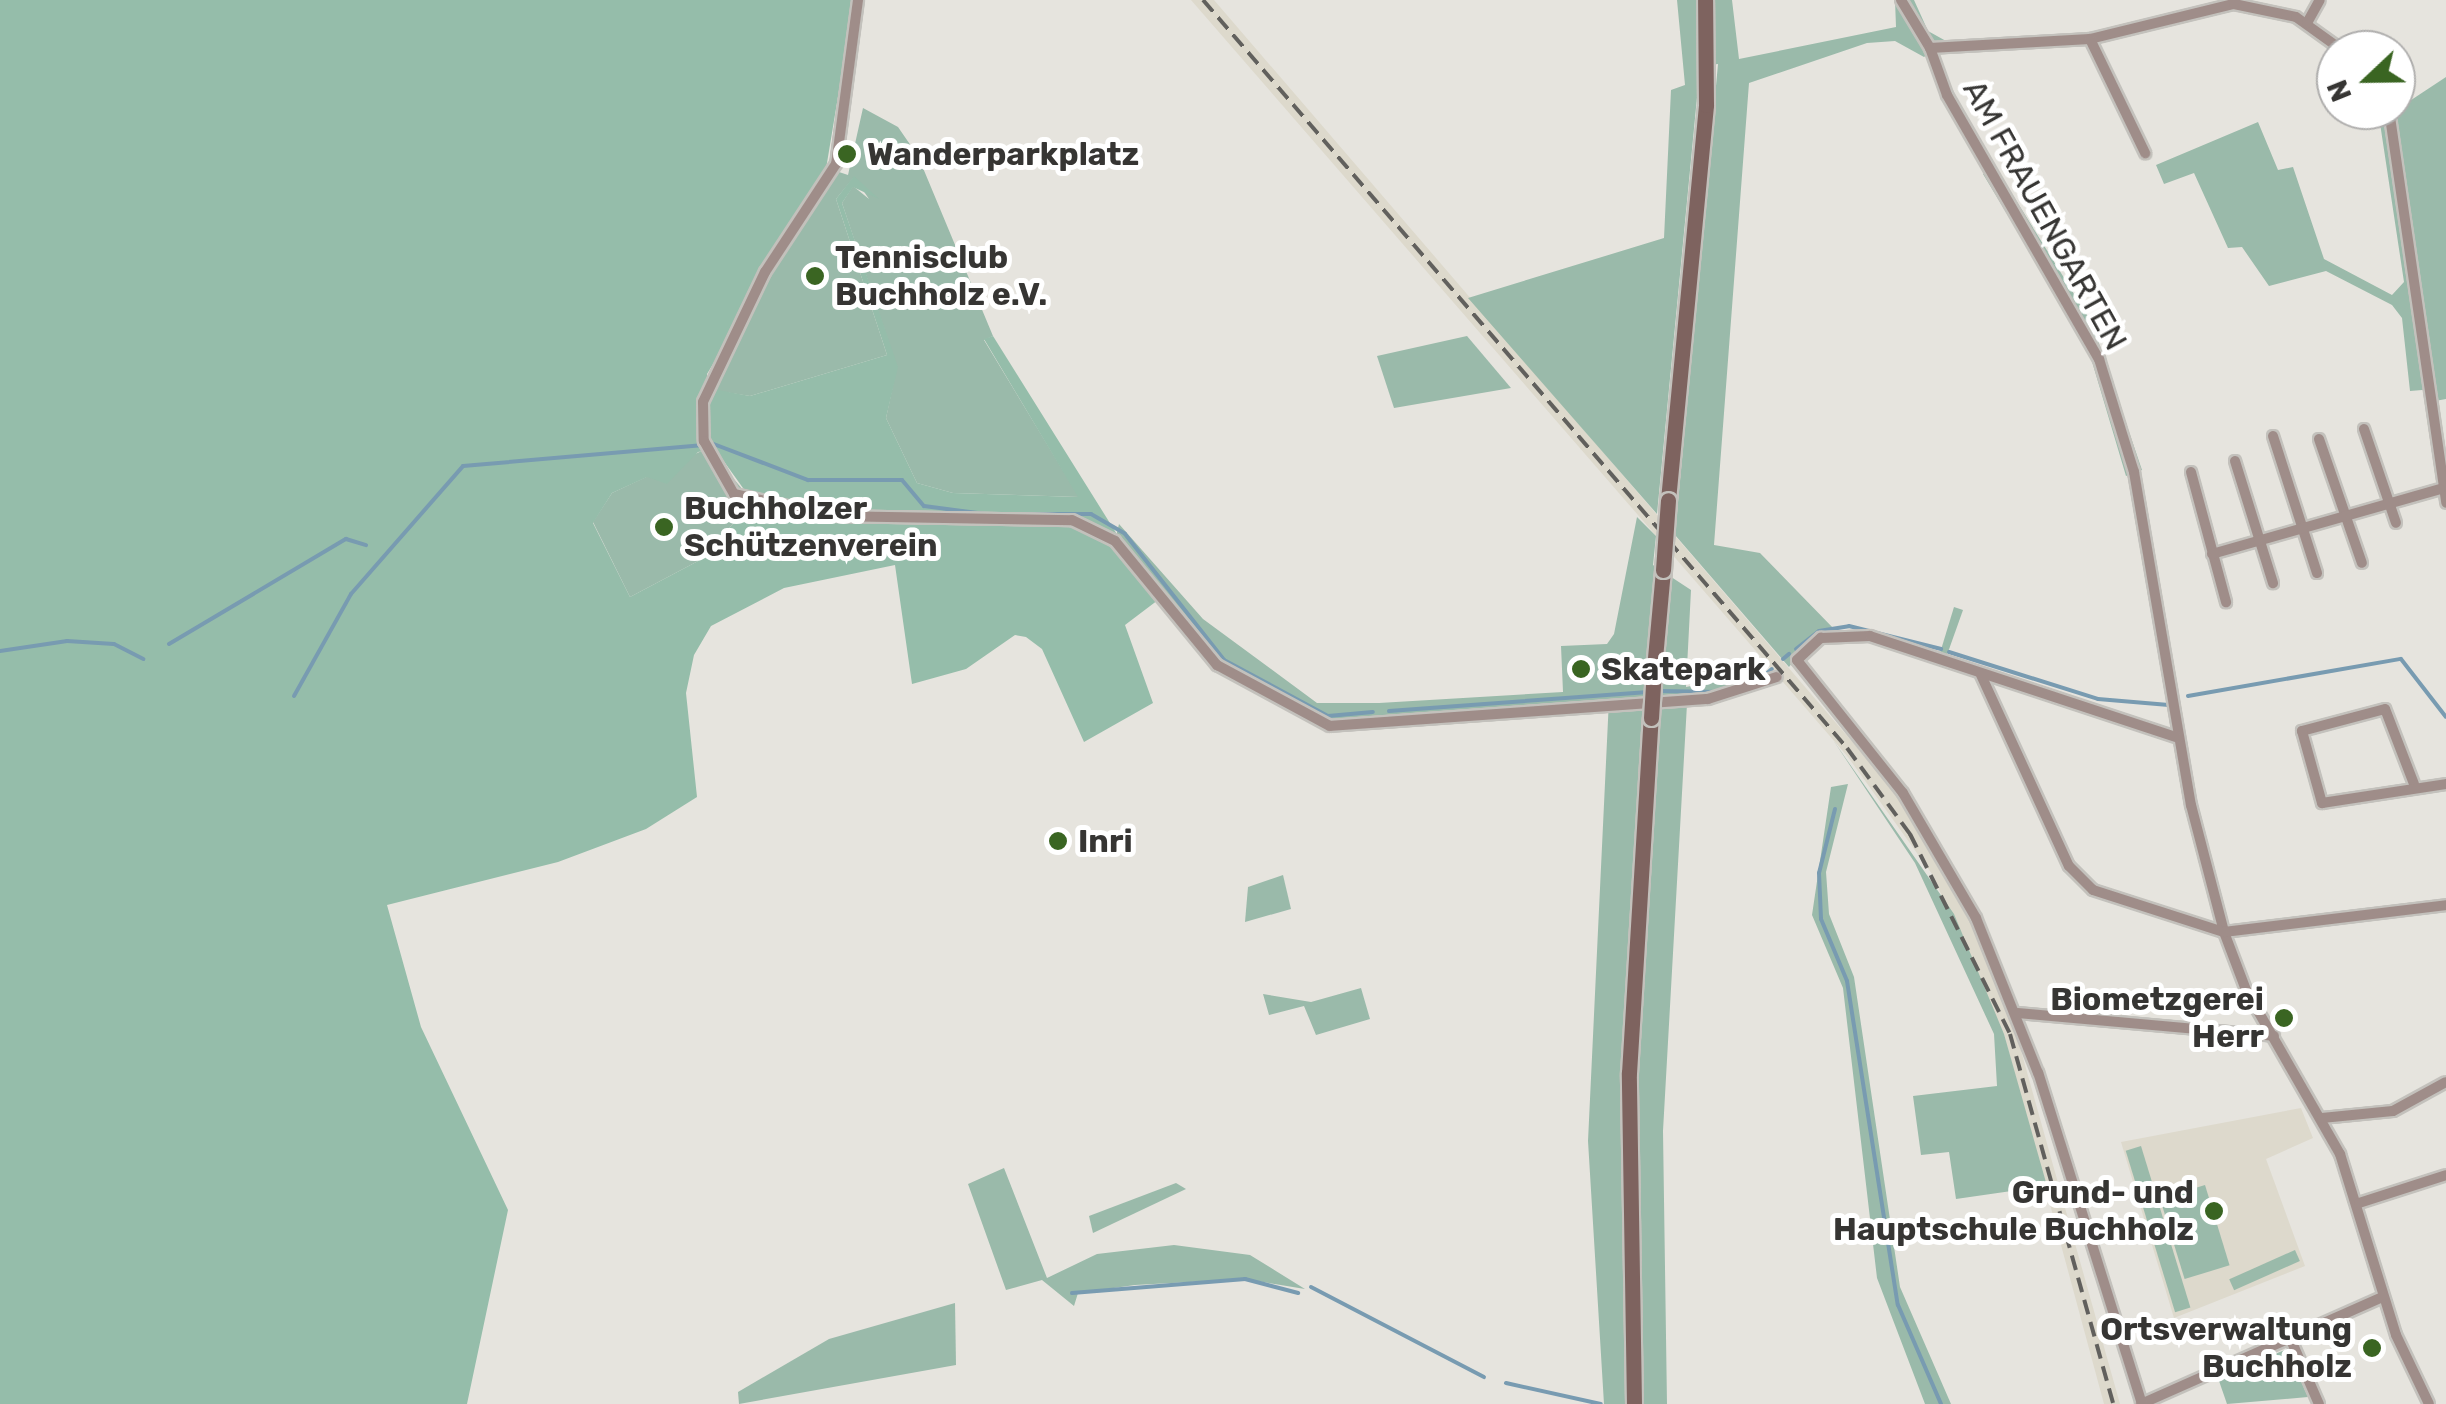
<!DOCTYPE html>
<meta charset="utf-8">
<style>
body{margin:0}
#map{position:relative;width:2446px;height:1404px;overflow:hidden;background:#e6e4de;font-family:Rubik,sans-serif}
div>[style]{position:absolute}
.built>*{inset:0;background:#ddd9cc}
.green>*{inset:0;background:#9abaaa;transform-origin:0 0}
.forest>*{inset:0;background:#95bdaa}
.stream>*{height:4px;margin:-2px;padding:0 2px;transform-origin:2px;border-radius:2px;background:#789bb1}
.roads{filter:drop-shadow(2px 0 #c3c1bc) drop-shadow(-2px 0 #c3c1bc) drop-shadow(0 2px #c3c1bc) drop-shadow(0 -2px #c3c1bc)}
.minor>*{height:10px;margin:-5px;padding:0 5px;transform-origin:5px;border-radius:5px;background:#9f8d89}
.secondary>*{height:15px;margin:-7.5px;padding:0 7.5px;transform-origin:7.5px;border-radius:7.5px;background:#7e635f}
.rail>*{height:4px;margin-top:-2px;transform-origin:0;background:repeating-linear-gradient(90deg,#61605d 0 15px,transparent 0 23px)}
.bridges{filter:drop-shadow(2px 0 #c3c1bc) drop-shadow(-2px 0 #c3c1bc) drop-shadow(0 2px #c3c1bc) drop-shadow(0 -2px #c3c1bc)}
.secondary-bridge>*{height:15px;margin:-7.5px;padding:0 7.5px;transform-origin:7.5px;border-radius:7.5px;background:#7e635f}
.dots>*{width:28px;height:28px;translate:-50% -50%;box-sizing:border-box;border:5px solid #fff;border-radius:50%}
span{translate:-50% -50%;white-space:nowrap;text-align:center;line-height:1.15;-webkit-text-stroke:10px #fff;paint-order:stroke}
.poi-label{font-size:32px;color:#363533;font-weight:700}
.left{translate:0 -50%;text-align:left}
.right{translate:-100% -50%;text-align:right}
.street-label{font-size:32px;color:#363533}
.north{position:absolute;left:2316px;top:30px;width:100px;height:100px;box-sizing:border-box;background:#fff;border:2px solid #afaead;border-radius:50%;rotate:248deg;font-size:28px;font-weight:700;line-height:40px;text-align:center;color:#363533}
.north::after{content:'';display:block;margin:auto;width:35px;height:45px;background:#3a6522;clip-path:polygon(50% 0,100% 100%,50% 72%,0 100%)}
</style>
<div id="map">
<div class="built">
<div style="clip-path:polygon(1191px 0,1214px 0,1898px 795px,1971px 919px,2011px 1015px,2120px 1404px,2104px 1404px,2004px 1034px,1932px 874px,1848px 757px)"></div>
<div style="clip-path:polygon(2301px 1108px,2313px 1138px,2266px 1159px,2305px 1266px,2174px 1318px,2121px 1142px)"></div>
</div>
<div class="green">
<div style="clip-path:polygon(1677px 0,1732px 0,1739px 59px,1896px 27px,1895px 0,1914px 0,1928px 31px,1946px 41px,1924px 57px,1895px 41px,1867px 43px,1749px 83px,1714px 545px,1760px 553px,1835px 630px,1807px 643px,1789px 667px,1675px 535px,1718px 64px,1700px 66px,1657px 514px,1468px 298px,1664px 238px,1671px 90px,1685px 85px)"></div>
<div style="clip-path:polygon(2446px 77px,2446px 399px,2435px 401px,2434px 389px,2410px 391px,2402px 318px,2392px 305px,2326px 271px,2269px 286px,2242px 247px,2228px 248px,2194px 173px,2164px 184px,2156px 165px,2258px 122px,2278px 170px,2293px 167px,2324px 259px,2392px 295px,2404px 282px,2378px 110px,2396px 110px)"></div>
<div style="clip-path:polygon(863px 108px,898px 127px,918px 156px,993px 336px,984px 340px,1079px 497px,953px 493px,917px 483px,886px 418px,897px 367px,842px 203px,853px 186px,869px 199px,854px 177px,836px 199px,887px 355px,750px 396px,712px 390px,783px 250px,836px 171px,848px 175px)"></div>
<div style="clip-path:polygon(1996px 168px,2092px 323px,2142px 470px,2126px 476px,2088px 348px,1983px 174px)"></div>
<div style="clip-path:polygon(1467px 336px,1511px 388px,1394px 408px,1377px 356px)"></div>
<div style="clip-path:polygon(708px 448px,753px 502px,700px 560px,630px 597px,593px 522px,612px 493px)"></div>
<div style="clip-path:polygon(1637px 517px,1656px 536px,1653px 565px,1691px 590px,1686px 687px,1754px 673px,1755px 687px,1687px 704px,1663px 1131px,1667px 1404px,1604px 1404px,1588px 1141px,1609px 699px,1330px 723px,1217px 665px,1115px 541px,1119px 524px,1203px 619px,1317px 703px,1379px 703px,1563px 692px,1561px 646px,1607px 644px,1614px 634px)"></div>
<div style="clip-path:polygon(1954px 607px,1963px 610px,1947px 655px,1940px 653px)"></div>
<div style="clip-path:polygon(1833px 740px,1954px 914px,2004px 1034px,2047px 1186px,1956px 1199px,1949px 1152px,1921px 1155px,1913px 1096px,1997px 1086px,1994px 1034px,1915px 863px)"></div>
<div style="clip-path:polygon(1848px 784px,1826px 872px,1829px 914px,1854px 977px,1900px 1287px,1951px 1404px,1925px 1404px,1877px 1278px,1843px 988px,1812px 915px,1831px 787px)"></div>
<div style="clip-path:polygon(1283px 875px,1291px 909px,1245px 922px,1248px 887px)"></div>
<div style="clip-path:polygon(1361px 988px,1370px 1019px,1316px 1035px,1304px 1006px,1269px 1015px,1263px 994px,1311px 1002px)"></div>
<div style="left:2141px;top:1146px;width:169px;height:16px;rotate:73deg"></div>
<div style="clip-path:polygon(1004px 1168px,1047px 1278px,1097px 1254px,1174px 1245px,1250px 1255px,1305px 1289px,1245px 1279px,1135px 1285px,1078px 1293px,1074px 1306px,1042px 1280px,1006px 1290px,968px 1184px)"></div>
<div style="clip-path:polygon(1176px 1183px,1186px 1189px,1093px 1233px,1089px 1216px)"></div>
<div style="left:2205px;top:1185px;width:84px;height:47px;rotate:73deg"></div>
<div style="left:2295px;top:1250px;width:12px;height:72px;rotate:66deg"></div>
<div style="clip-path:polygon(955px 1303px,956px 1365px,739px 1404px,738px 1392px,829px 1339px)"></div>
<div style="clip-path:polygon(2287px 1349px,2308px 1397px,2227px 1404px,2218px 1378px)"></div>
</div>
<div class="forest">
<div style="clip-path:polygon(evenodd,0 0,854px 0,824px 181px,707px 374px,707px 388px,750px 396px,887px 355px,836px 199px,854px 176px,879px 199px,853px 187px,842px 203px,898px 367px,886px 418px,917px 483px,953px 493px,1078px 497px,984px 339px,993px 336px,1158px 600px,1125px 625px,1153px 703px,1084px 742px,1042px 649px,1026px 637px,1015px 635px,966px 669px,912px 684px,895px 565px,784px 588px,711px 626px,694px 655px,686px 693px,697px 797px,646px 829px,558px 862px,387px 905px,421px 1027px,508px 1210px,467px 1404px,0 1404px,0 0,715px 449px,753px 502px,700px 560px,630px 597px,593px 523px,612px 493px,647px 477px,667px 484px,698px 452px,715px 449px)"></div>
</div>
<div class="stream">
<div style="left:711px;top:443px;width:104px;rotate:20.9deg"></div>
<div style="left:808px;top:480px;width:94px"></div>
<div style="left:902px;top:480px;width:34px;rotate:50deg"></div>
<div style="left:924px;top:506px;width:62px;rotate:7.5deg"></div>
<div style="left:1009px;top:514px;width:82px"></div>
<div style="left:1091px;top:514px;width:39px;rotate:30deg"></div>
<div style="left:1125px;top:534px;width:160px;rotate:51.8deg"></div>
<div style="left:1224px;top:660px;width:118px;rotate:28.3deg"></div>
<div style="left:1328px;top:716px;width:45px;rotate:-5.1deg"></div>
<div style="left:169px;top:644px;width:206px;rotate:-30.7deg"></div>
<div style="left:346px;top:539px;width:21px;rotate:17deg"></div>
<div style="left:1796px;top:649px;width:29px;rotate:-38deg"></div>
<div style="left:1819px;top:631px;width:30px;rotate:-9deg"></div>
<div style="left:1849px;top:626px;width:95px;rotate:14deg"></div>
<div style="left:0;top:651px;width:68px;rotate:-8.5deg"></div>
<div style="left:67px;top:641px;width:47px;rotate:3.7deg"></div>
<div style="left:114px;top:644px;width:33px;rotate:27deg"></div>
<div style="left:1949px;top:652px;width:156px;rotate:17.5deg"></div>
<div style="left:2098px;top:699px;width:71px;rotate:4.8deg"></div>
<div style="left:1783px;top:659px;width:8px;rotate:-40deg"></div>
<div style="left:1765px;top:675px;width:9px;rotate:-41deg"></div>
<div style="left:1658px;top:691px;width:60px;rotate:1deg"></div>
<div style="left:294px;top:696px;width:117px;rotate:-60.8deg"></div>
<div style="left:351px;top:594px;width:170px;rotate:-48.8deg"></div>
<div style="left:463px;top:466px;width:239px;rotate:-5deg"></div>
<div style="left:2188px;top:696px;width:216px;rotate:-9.9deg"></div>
<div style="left:2401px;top:659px;width:73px;rotate:52.2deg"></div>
<div style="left:1389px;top:711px;width:260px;rotate:-4.2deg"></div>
<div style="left:1835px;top:809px;width:66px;rotate:104deg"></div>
<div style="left:1819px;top:873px;width:46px;rotate:87.5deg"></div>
<div style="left:1821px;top:919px;width:67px;rotate:67.2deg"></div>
<div style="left:1847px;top:981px;width:328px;rotate:81.1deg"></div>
<div style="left:1898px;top:1305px;width:108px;rotate:66.5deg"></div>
<div style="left:1311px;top:1287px;width:195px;rotate:27.5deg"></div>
<div style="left:1072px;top:1293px;width:174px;rotate:-4.6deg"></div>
<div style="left:1245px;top:1279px;width:55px;rotate:14.8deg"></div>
<div style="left:1506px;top:1383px;width:97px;rotate:12.5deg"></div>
</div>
<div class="roads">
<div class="minor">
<div style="left:858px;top:0;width:165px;rotate:97.6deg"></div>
<div style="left:836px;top:164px;width:129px;rotate:123.3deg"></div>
<div style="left:765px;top:272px;width:144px;rotate:115.5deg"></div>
<div style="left:703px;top:402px;width:39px;rotate:89deg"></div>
<div style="left:704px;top:441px;width:61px;rotate:60.5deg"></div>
<div style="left:734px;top:494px;width:99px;rotate:12.8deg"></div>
<div style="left:831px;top:516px;width:241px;rotate:1deg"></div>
<div style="left:1072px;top:520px;width:48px;rotate:26deg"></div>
<div style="left:1115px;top:541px;width:161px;rotate:50.6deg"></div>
<div style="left:1217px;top:665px;width:128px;rotate:28.4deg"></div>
<div style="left:1330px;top:726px;width:379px;rotate:-4.1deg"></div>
<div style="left:1708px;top:699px;width:72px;rotate:-17.7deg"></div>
<div style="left:1901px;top:0;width:56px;rotate:58.9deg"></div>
<div style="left:1930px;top:48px;width:160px;rotate:-3.2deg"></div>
<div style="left:2090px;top:39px;width:148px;rotate:-13.7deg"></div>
<div style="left:2234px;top:4px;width:63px;rotate:11.8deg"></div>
<div style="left:2296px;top:17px;width:57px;rotate:35.7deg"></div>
<div style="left:2307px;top:23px;width:26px;rotate:-61deg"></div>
<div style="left:2090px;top:39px;width:127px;rotate:64.2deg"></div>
<div style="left:1930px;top:48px;width:50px;rotate:70.1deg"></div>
<div style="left:1947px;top:95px;width:305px;rotate:60.1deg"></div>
<div style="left:2099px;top:359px;width:118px;rotate:72.8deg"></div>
<div style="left:2134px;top:472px;width:338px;rotate:80.3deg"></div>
<div style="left:2191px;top:805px;width:131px;rotate:75.4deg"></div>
<div style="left:2224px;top:932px;width:62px;rotate:69.2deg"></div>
<div style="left:2246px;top:990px;width:189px;rotate:60.2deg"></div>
<div style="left:2340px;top:1154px;width:189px;rotate:72.8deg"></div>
<div style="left:2396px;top:1335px;width:76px;rotate:64.4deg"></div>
<div style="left:2389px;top:110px;width:397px;rotate:81.7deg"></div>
<div style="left:2364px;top:429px;width:99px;rotate:71.2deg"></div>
<div style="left:2273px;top:436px;width:144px;rotate:72.2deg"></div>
<div style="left:2319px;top:439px;width:131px;rotate:70.9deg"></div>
<div style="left:2235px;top:461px;width:128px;rotate:72.7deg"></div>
<div style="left:2191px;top:472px;width:135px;rotate:74.9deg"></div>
<div style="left:2212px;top:554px;width:237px;rotate:-15.9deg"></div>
<div style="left:1981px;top:675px;width:210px;rotate:65.3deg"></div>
<div style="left:2069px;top:866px;width:34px;rotate:45deg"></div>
<div style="left:2093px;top:890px;width:138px;rotate:17.8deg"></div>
<div style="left:2224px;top:932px;width:224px;rotate:-6.9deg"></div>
<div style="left:2414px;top:784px;width:80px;rotate:-111.1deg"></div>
<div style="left:2385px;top:709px;width:86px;rotate:165.2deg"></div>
<div style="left:2302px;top:731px;width:75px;rotate:74.5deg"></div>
<div style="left:2322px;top:803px;width:125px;rotate:-8.7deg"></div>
<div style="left:2017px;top:1013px;width:258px;rotate:5.1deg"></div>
<div style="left:2322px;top:1118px;width:71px;rotate:-5.6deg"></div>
<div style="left:2393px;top:1111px;width:60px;rotate:-28.7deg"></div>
<div style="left:2359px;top:1203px;width:91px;rotate:-17.8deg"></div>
<div style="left:2291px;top:1340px;width:70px;rotate:66.4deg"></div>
<div style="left:2141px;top:1404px;width:265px;rotate:-23.9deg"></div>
<div style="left:2142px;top:1404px;width:347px;rotate:-107.4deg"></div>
<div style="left:2038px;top:1073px;width:167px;rotate:-111.8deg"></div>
<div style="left:1976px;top:918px;width:145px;rotate:-120.3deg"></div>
<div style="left:1903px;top:793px;width:170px;rotate:-128.6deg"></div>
<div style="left:1797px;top:660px;width:33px;rotate:-43deg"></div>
<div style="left:1821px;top:638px;width:49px;rotate:-2.3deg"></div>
<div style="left:1870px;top:636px;width:325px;rotate:18.3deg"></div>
</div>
<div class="secondary">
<div style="left:1668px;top:500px;width:397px;rotate:-84.5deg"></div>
<div style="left:1706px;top:105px;width:105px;rotate:-90.5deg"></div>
<div style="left:1654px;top:669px;width:99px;rotate:-84.8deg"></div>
<div style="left:1634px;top:1404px;width:331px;rotate:-90.9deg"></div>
<div style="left:1629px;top:1073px;width:356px;rotate:-86.5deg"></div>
</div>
</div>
<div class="rail">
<div style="left:1203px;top:0;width:987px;rotate:49.27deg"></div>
<div style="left:1847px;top:748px;width:107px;rotate:53.8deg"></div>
<div style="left:1910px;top:834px;width:224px;rotate:63.4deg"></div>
<div style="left:2010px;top:1034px;width:384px;rotate:74.4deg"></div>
</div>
<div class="bridges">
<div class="secondary-bridge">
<div style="left:1663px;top:570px;width:70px;rotate:-85.9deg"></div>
<div style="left:1651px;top:718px;width:49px;rotate:-86.5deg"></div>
</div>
</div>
<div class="dots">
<div style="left:847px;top:154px;background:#3a6522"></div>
<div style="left:815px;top:276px;background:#3a6522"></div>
<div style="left:664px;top:527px;background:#3a6522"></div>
<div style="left:1581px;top:669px;background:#3a6522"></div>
<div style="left:1058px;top:841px;background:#3a6522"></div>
<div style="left:2284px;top:1018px;background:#3a6522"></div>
<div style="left:2214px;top:1211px;background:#3a6522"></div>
<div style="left:2372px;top:1348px;background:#3a6522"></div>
</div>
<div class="poi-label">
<span class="left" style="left:867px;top:154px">Wanderparkplatz</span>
<span class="left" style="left:835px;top:276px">Tennisclub<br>Buchholz e.V.</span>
<span class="left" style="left:684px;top:527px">Buchholzer<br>Schützenverein</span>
<span class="left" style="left:1601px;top:669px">Skatepark</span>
<span class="left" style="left:1078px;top:841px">Inri</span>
<span class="right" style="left:2264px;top:1018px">Biometzgerei<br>Herr</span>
<span class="right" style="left:2194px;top:1211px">Grund- und<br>Hauptschule Buchholz</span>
<span class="right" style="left:2352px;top:1348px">Ortsverwaltung<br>Buchholz</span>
</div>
<div class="street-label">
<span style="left:2045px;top:215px;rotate:61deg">AM FRAUENGARTEN</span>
</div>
<div class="north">N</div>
</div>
